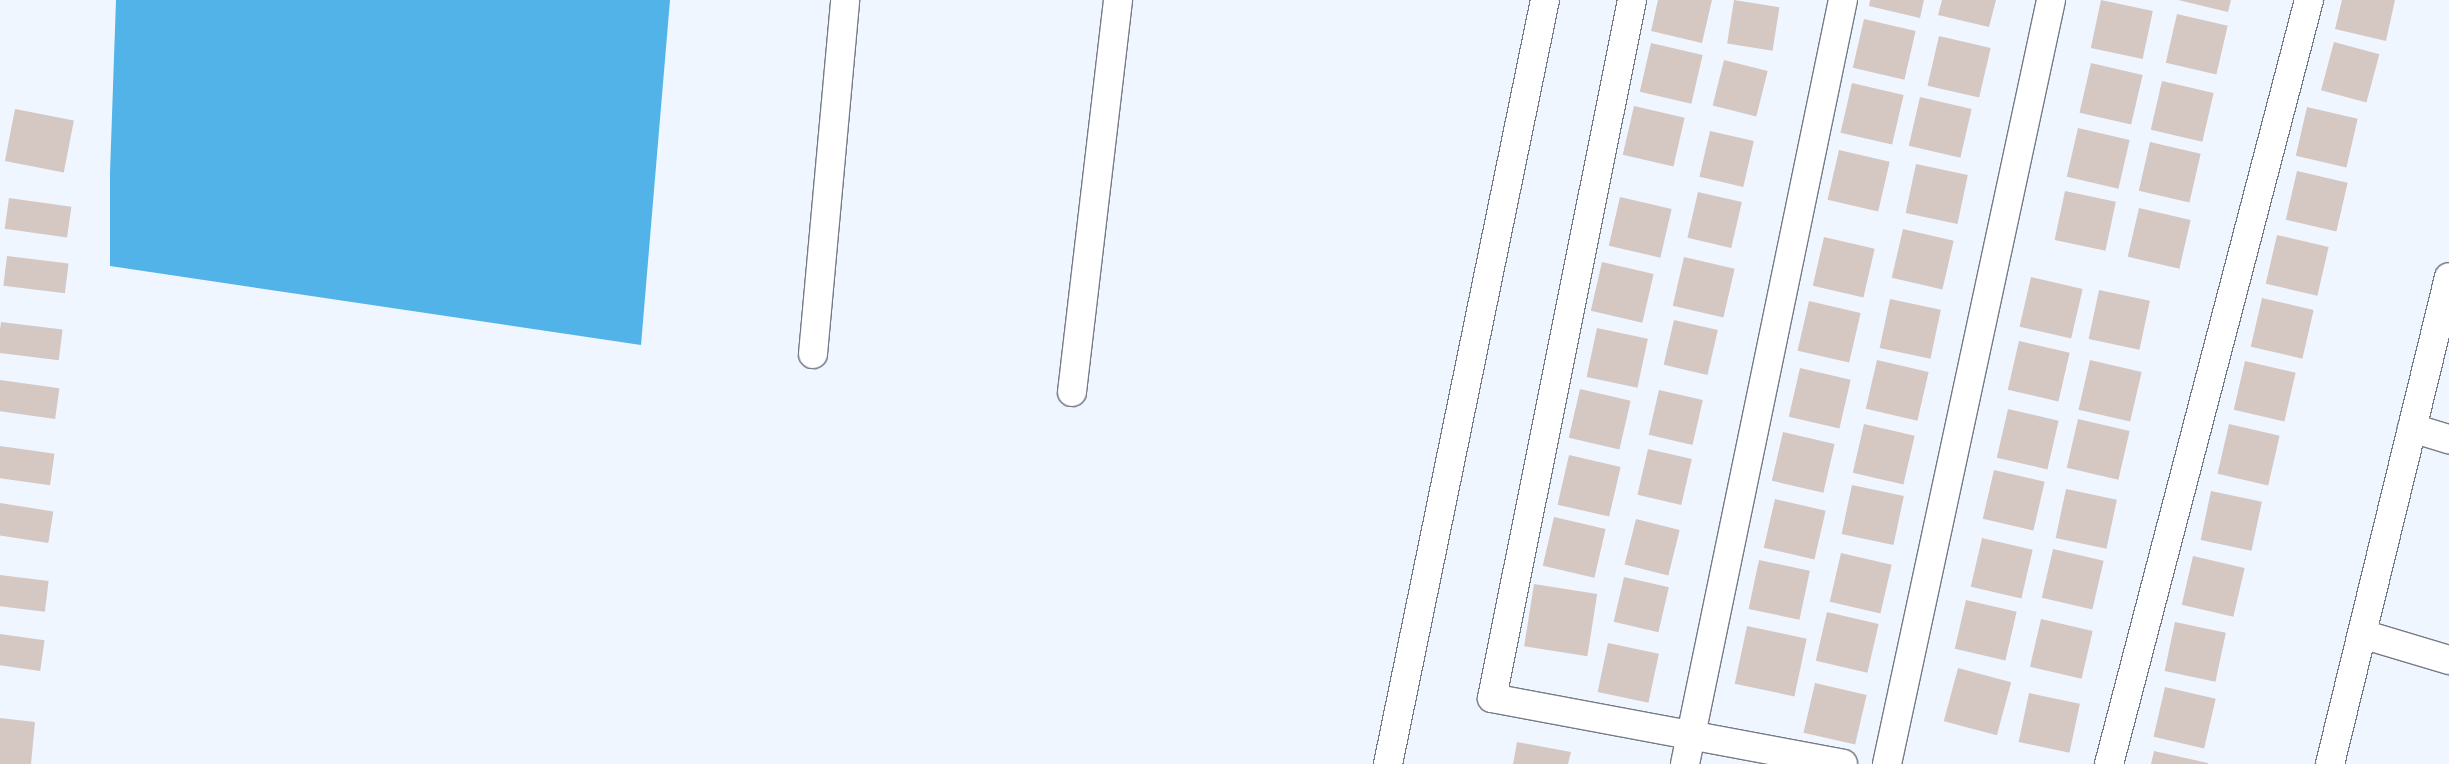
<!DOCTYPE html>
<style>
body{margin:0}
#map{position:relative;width:2449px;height:764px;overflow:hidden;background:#f0f6ff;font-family:Signika,sans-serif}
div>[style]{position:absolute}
.water>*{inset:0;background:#51b3e8}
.building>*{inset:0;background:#d5c8c3;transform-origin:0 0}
.roads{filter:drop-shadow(1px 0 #757b85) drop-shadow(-1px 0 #757b85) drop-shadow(0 1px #757b85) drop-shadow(0 -1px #757b85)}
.minor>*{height:28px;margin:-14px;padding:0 14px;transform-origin:14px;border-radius:14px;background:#fff}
span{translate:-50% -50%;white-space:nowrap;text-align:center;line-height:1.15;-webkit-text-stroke:4px #f0f6ff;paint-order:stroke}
</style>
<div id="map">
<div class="water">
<div style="clip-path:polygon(116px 0,670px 0,641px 345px,110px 266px,110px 173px)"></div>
</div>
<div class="building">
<div style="clip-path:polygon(1658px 0,1712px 0,1702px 43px,1651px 31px)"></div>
<div style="left:1734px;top:0;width:46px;height:44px;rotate:9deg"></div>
<div style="clip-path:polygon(1870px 0,1924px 0,1920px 18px,1869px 6px)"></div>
<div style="clip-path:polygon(1942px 0,1996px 0,1989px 27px,1938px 15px)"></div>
<div style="left:2101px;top:0;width:53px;height:49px;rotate:12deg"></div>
<div style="clip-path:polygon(2178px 0,2231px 0,2228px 12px)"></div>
<div style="clip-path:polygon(2342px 0,2395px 0,2386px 41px,2335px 29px)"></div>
<div style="left:2177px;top:14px;width:52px;height:50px;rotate:13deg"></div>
<div style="left:1864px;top:19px;width:53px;height:50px;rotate:13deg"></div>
<div style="left:1939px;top:36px;width:53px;height:51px;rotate:13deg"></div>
<div style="left:2334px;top:42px;width:47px;height:50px;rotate:15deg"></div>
<div style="left:1651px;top:43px;width:53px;height:50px;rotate:13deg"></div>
<div style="left:1724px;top:60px;width:45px;height:47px;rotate:14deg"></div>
<div style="left:2091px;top:63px;width:53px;height:51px;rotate:13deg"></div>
<div style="left:2162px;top:81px;width:53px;height:50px;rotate:13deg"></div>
<div style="left:1852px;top:83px;width:53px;height:51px;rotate:13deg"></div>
<div style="left:1920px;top:97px;width:53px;height:50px;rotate:13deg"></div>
<div style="left:1634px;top:106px;width:52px;height:50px;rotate:13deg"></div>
<div style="left:2307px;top:107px;width:52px;height:50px;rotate:13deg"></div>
<div style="left:15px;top:109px;width:60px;height:53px;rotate:11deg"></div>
<div style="left:2078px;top:128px;width:53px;height:50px;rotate:13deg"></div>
<div style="left:1710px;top:131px;width:45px;height:47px;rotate:13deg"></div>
<div style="left:2150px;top:142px;width:52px;height:50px;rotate:13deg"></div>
<div style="left:1839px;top:150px;width:52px;height:51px;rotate:13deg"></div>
<div style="left:1916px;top:164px;width:53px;height:50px;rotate:12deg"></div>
<div style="left:2297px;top:171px;width:52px;height:50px;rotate:13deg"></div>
<div style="left:2065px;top:191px;width:52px;height:50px;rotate:12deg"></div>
<div style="left:1698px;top:192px;width:45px;height:47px;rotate:13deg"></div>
<div style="left:1620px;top:197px;width:53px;height:50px;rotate:13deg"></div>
<div style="left:9px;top:198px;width:63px;height:31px;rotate:8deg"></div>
<div style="left:2139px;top:208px;width:53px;height:50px;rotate:13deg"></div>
<div style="left:1903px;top:229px;width:52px;height:50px;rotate:13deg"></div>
<div style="left:2277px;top:235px;width:53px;height:50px;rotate:13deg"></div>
<div style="left:1824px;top:237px;width:52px;height:50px;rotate:13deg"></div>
<div style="left:7px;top:256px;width:62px;height:30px;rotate:7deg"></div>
<div style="left:1684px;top:257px;width:52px;height:50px;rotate:13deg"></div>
<div style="left:1602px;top:262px;width:53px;height:50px;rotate:13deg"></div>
<div style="left:2031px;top:277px;width:53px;height:51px;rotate:13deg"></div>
<div style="left:2099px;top:290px;width:52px;height:50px;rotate:12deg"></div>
<div style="left:2262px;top:298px;width:53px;height:50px;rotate:13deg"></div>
<div style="left:1890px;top:299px;width:52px;height:50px;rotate:12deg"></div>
<div style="left:1809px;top:301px;width:53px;height:51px;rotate:13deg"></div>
<div style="left:1674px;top:320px;width:45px;height:46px;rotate:13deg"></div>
<div style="left:1px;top:322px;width:62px;height:31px;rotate:7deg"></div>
<div style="left:1597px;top:328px;width:52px;height:50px;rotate:12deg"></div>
<div style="left:2019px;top:341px;width:52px;height:50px;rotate:13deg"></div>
<div style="left:1877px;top:360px;width:53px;height:50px;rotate:13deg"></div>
<div style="left:2090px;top:360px;width:53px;height:51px;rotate:13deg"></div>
<div style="left:2245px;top:361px;width:52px;height:50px;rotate:13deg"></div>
<div style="left:1800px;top:368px;width:52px;height:50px;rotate:13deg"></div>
<div style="left:0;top:380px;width:60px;height:31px;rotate:8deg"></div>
<div style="left:1580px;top:389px;width:52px;height:50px;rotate:13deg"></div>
<div style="left:1659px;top:390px;width:45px;height:46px;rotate:13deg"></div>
<div style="left:2008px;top:409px;width:52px;height:50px;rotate:13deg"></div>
<div style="left:2078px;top:419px;width:53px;height:50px;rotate:13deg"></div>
<div style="left:1864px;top:424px;width:52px;height:50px;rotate:13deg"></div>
<div style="left:2229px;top:424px;width:52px;height:51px;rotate:13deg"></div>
<div style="left:1783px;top:432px;width:53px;height:50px;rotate:13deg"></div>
<div style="left:0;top:446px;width:55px;height:32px;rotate:8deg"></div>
<div style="left:1648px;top:449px;width:45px;height:47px;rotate:13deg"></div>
<div style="left:1569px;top:455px;width:53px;height:51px;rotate:13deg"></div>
<div style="left:1994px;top:470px;width:52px;height:50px;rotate:13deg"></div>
<div style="left:1852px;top:485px;width:53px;height:50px;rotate:12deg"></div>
<div style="left:2066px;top:489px;width:52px;height:50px;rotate:12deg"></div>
<div style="left:2211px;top:491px;width:52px;height:50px;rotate:12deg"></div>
<div style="left:1775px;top:499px;width:52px;height:50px;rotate:13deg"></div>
<div style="left:0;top:503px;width:54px;height:32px;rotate:9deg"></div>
<div style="left:1554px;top:517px;width:53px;height:50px;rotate:13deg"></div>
<div style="left:1636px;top:519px;width:45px;height:47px;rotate:14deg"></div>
<div style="left:1982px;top:538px;width:52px;height:50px;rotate:13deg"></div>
<div style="left:2053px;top:549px;width:52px;height:50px;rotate:13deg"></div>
<div style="left:1841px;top:553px;width:52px;height:50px;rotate:13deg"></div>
<div style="left:2193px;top:556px;width:53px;height:50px;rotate:13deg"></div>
<div style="left:1759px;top:560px;width:52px;height:50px;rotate:12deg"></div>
<div style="left:0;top:575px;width:49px;height:31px;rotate:7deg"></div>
<div style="left:1624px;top:577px;width:46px;height:46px;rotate:13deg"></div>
<div style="left:1534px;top:584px;width:64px;height:63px;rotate:9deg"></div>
<div style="left:1966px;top:600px;width:52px;height:50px;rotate:13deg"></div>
<div style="left:1827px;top:612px;width:53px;height:50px;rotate:13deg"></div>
<div style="left:2041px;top:619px;width:53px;height:49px;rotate:13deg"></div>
<div style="left:2175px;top:622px;width:52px;height:50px;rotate:12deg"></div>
<div style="left:1747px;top:626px;width:61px;height:59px;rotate:12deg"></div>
<div style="left:0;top:634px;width:45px;height:31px;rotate:8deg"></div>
<div style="left:1608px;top:643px;width:52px;height:50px;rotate:12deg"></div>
<div style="left:1958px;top:668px;width:55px;height:55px;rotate:15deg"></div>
<div style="left:1815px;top:683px;width:53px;height:51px;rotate:13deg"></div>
<div style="left:2165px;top:687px;width:52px;height:51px;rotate:13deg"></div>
<div style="left:2029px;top:693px;width:52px;height:50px;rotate:12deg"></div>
<div style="clip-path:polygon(0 718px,35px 722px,31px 764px,0 764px)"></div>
<div style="clip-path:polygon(1517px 742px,1571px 752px,1568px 764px,1513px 764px)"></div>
<div style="clip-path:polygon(2154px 751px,2208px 763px,2208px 764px,2151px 764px)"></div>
</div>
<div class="roads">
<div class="minor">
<div style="left:1632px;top:0;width:712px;rotate:101.34deg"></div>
<div style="left:1492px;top:698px;width:357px;rotate:10.6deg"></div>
<div style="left:813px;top:354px;width:355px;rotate:-84.8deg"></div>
<div style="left:1072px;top:392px;width:395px;rotate:-83.3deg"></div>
<div style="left:2412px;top:428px;width:39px;rotate:17deg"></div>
<div style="left:2362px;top:634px;width:91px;rotate:16.6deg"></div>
<div style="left:1388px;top:764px;width:780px;rotate:-78.39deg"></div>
<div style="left:1685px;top:764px;width:780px;rotate:-78.32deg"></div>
<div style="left:1887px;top:764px;width:781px;rotate:-77.88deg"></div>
<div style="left:2109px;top:764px;width:790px;rotate:-75.33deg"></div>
<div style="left:2330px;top:764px;width:501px;rotate:-76.27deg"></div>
</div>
</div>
</div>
